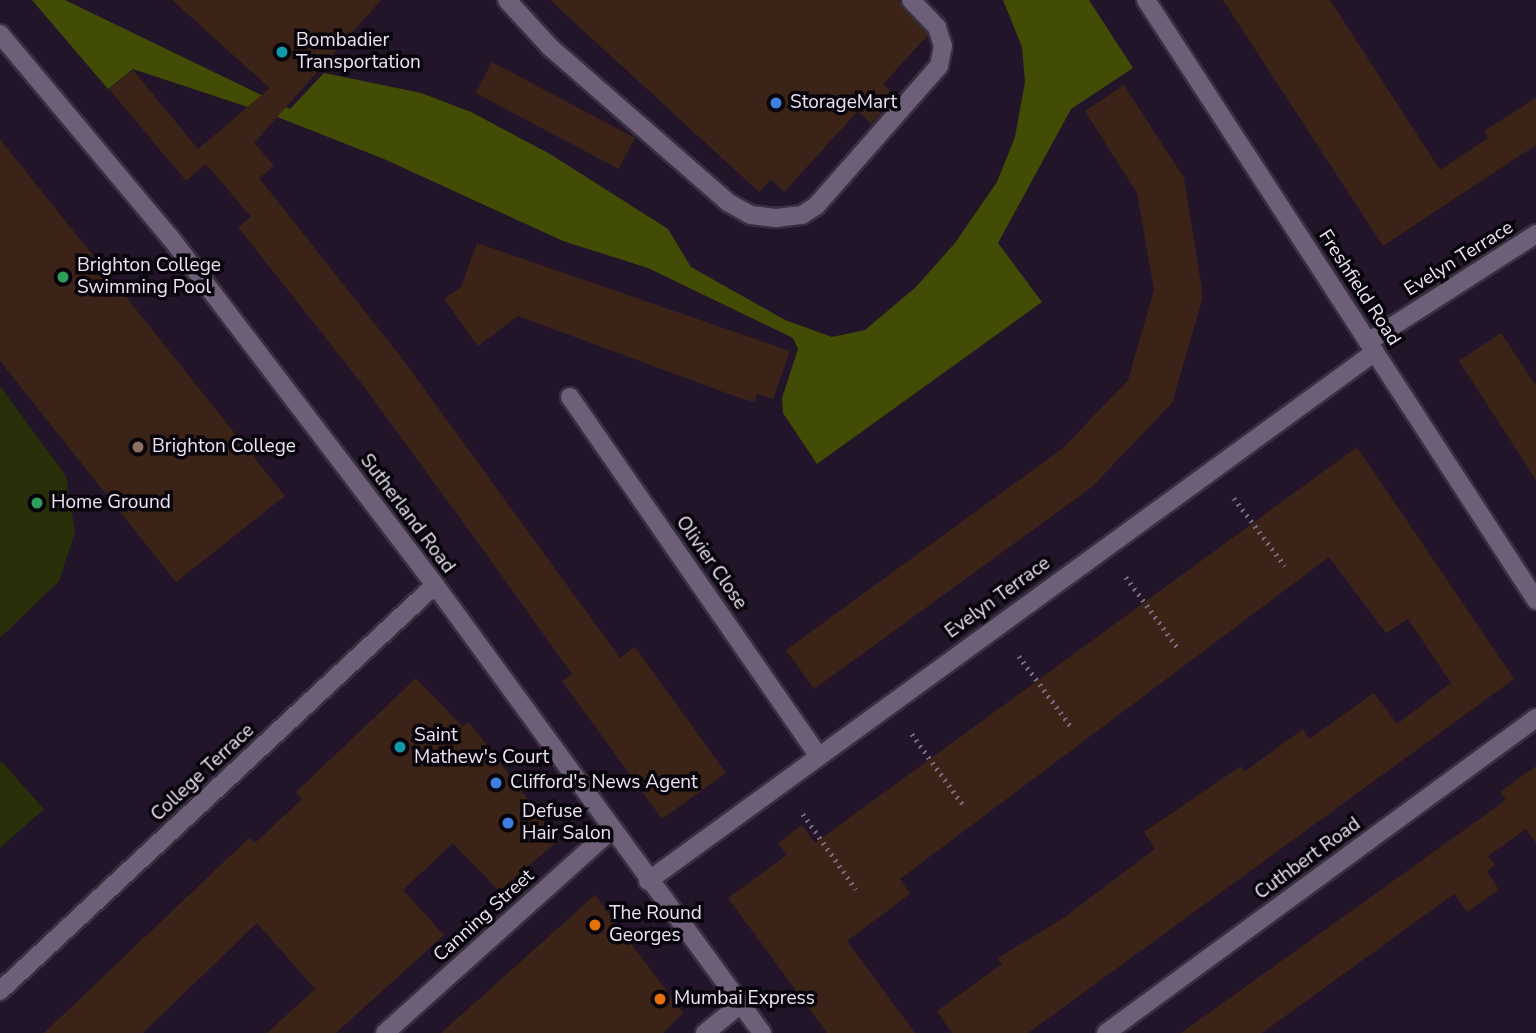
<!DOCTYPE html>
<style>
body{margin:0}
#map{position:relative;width:1536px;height:1033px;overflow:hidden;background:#22152a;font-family:"Nunito Sans",sans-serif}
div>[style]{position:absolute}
.green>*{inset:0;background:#292f08}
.forest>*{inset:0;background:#434c04}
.building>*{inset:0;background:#3c2318;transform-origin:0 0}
.path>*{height:4.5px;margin-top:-2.25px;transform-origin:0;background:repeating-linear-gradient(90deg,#766b7e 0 2px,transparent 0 7px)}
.roads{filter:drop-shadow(2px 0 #382f3f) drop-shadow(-2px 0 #382f3f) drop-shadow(0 2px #382f3f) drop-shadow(0 -2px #382f3f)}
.lane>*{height:18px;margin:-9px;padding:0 9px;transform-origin:9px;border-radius:9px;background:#6d5f78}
.street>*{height:18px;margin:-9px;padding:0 9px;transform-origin:9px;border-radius:9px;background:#6d5f78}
.dots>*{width:19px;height:19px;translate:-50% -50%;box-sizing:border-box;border:4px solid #08040c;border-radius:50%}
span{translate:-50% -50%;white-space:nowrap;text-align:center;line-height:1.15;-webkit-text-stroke:7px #08040c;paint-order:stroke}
.poi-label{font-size:19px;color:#ece4f3}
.left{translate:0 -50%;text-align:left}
.street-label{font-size:19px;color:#ece4f3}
</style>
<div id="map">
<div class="green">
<div style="clip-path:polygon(0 386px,66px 476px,75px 532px,59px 581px,0 638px)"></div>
<div style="clip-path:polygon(2px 762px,44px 809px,0 848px,0 763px)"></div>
</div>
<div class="forest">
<div style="clip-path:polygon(32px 0,65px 0,290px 109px,324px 73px,421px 93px,471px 112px,550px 154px,668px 229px,691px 267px,785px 320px,832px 337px,865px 330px,916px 287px,955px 243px,997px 182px,1015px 137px,1025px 82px,1022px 47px,1003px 0,1089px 0,1133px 68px,1071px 109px,998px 243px,1042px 302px,817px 464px,783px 413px,782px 398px,798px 349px,793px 338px,648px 268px,563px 241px,384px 159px,275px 116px,133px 69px,108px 89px)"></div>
</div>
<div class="building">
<div style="clip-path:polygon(172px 0,381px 0,254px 143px,274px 166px,259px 178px,401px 357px,620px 658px,635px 647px,726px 773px,662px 819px,562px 681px,572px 674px,487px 555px,362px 384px,238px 227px,251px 217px,206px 164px,186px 181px,109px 89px,133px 70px,198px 149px,270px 88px)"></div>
<div style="clip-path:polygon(550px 0,898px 0,928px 35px,883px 84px,897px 96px,871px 124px,858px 111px,784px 192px,771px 179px,759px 192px)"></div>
<div style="clip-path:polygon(1223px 0,1330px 0,1440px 170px,1488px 138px,1484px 131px,1536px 98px,1536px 145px,1383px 246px)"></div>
<div style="left:492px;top:62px;width:162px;height:35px;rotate:28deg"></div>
<div style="clip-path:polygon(1124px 85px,1184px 178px,1203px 297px,1172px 403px,1092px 487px,814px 689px,786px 650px,1063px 448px,1128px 380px,1154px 290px,1137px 193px,1085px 111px)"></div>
<div style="clip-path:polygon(0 139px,285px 496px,176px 582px,0 361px)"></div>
<div style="clip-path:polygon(477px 243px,790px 351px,773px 399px,757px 394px,754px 402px,737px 397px,518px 316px,478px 346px,444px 299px,461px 287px)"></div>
<div style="clip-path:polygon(1501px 333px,1536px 386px,1536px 480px,1459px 361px)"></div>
<div style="clip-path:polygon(1357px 447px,1514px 679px,1028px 1033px,952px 1033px,937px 1011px,1002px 964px,998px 958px,1062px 919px,1155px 849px,1144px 832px,1241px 766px,1244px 772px,1303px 729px,1309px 739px,1374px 693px,1397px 724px,1451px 683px,1408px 619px,1386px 633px,1329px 557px,900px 879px,910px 894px,847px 941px,915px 1033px,827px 1033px,728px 898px,787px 855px,778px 843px,802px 825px,815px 843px)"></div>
<div style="clip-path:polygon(416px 678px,463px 727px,469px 722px,559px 840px,499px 891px,453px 843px,403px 890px,444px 935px,336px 1033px,267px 1033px,315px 989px,257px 923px,143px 1033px,44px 1033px,249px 838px,255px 843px,302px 799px,296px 792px)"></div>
<div style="clip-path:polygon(1536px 766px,1536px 843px,1526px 829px,1488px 856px,1495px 865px,1487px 871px,1499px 890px,1467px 912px,1454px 894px,1262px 1033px,1181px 1033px,1506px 800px,1500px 792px)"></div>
<div style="clip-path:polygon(595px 895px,683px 1013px,663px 1033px,441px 1033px)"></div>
</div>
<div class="path">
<div style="left:1234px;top:498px;width:85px;rotate:53.1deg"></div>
<div style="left:1126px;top:577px;width:88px;rotate:53.8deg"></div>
<div style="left:1019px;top:656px;width:89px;rotate:53.6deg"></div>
<div style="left:912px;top:734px;width:89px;rotate:54.2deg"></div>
<div style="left:803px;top:814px;width:92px;rotate:54.8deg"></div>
</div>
<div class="roads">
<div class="lane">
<div style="left:507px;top:0;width:64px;rotate:47.5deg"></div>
<div style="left:550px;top:47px;width:237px;rotate:41.1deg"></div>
<div style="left:729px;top:203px;width:25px;rotate:29deg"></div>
<div style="left:751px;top:215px;width:25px;rotate:7deg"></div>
<div style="left:776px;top:218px;width:26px;rotate:-7deg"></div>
<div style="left:802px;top:215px;width:17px;rotate:-33deg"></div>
<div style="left:816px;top:206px;width:186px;rotate:-48.7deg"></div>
<div style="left:939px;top:66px;width:20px;rotate:-79deg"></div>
<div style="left:943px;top:46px;width:20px;rotate:-108deg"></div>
<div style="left:937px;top:27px;width:37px;rotate:-134deg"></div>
</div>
<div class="street">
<div style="left:1146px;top:0;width:716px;rotate:56.98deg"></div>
<div style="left:0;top:34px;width:265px;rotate:50.1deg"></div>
<div style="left:170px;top:237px;width:437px;rotate:52.7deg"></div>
<div style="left:435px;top:585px;width:555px;rotate:53.87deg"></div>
<div style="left:1368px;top:342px;width:200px;rotate:-32.7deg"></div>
<div style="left:570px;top:397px;width:434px;rotate:55.3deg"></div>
<div style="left:648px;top:881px;width:899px;rotate:-36.04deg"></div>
<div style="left:0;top:991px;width:595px;rotate:-43.03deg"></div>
<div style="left:385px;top:1033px;width:304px;rotate:-41.9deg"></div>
<div style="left:705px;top:1033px;width:46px;rotate:-38.9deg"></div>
<div style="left:1106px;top:1033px;width:533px;rotate:-36.22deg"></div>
</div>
</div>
<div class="dots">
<div style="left:282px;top:52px;background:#0f9aa8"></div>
<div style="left:776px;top:103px;background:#3f7fe0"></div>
<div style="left:63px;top:277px;background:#2e9e5b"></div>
<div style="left:138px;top:447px;background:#8d6e63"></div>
<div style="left:37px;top:503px;background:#2e9e5b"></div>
<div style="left:400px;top:747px;background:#0f9aa8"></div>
<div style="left:496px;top:783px;background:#3f7fe0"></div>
<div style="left:508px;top:823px;background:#3f7fe0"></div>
<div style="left:595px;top:925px;background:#e8710a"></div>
<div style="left:660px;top:999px;background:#e8710a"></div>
</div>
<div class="poi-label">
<span class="left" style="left:296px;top:52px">Bombadier<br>Transportation</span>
<span class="left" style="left:790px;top:103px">StorageMart</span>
<span class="left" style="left:77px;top:277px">Brighton College<br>Swimming Pool</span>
<span class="left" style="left:152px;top:447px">Brighton College</span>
<span class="left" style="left:51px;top:503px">Home Ground</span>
<span class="left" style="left:414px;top:747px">Saint<br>Mathew's Court</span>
<span class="left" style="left:510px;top:783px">Clifford's News Agent</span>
<span class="left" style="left:522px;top:823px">Defuse<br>Hair Salon</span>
<span class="left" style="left:609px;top:925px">The Round<br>Georges</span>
<span class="left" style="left:674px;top:999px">Mumbai Express</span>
</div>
<div class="street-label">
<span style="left:1459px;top:259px;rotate:-32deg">Evelyn Terrace</span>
<span style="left:1359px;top:288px;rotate:57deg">Freshfield Road</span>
<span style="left:407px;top:514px;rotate:53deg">Sutherland Road</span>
<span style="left:711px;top:563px;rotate:55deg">Olivier Close</span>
<span style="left:998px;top:598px;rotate:-36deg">Evelyn Terrace</span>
<span style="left:203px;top:773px;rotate:-43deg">College Terrace</span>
<span style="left:1308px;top:859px;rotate:-36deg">Cuthbert Road</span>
<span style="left:484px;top:916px;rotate:-42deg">Canning Street</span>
</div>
</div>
